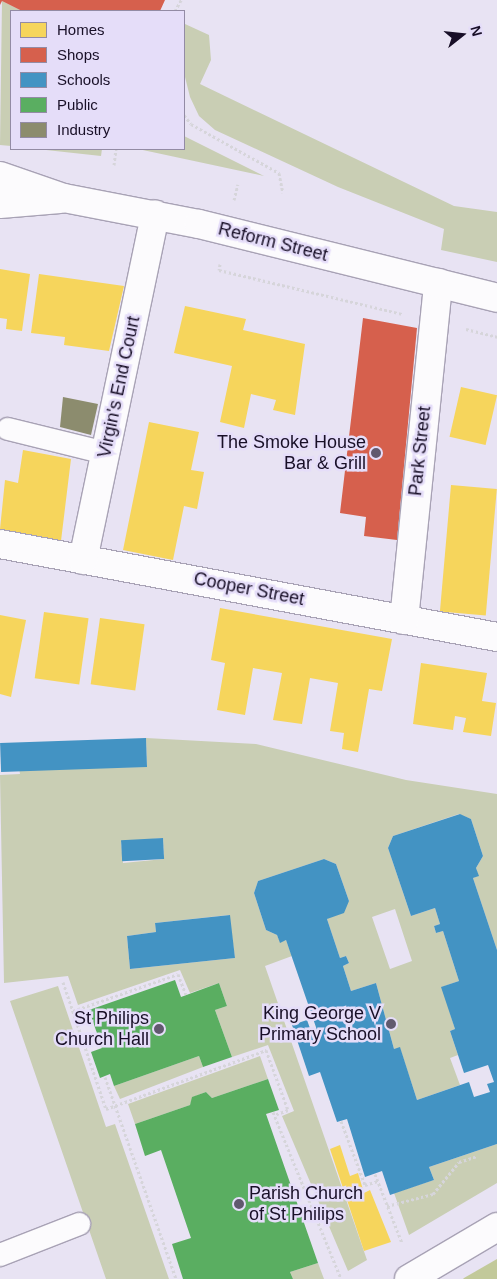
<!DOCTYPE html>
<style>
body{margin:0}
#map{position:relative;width:497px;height:1279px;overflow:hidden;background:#e8e3f3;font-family:Helvetica,sans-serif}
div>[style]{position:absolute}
.green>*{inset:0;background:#c9ceb4}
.forest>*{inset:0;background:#c2c99a}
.homes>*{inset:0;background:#f6d55c;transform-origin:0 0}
.shops>*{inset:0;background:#d6604d}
.schools>*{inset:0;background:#4393c3;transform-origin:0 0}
.public>*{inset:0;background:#5aae61}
.industry>*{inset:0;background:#8c8c6e}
.path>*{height:3px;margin-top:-1.5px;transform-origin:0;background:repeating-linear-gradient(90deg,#d6d5da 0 2.5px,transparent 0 5px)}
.roads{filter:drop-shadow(1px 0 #a8a2b5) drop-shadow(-1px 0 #a8a2b5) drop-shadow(0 1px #a8a2b5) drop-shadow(0 -1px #a8a2b5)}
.service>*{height:22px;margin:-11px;padding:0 11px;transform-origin:11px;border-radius:11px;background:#fcfbfd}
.minor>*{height:28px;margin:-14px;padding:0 14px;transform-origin:14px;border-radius:14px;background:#fcfbfd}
.tertiary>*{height:28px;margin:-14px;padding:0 14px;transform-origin:14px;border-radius:14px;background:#fcfbfd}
.dots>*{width:14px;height:14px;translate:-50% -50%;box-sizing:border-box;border:2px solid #e5ddf9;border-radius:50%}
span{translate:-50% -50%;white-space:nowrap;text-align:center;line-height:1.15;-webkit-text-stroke:5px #e5ddf9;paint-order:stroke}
.street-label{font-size:18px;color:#180f27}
.poi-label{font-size:18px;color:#180f27}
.right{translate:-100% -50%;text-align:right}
.left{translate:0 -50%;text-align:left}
.legend{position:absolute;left:10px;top:10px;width:175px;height:140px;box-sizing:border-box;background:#e5ddf9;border:1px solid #938ba5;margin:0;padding:6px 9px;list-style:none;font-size:15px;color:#180f27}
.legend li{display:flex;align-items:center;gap:10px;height:25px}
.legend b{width:25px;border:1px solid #938ba5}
.north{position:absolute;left:437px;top:10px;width:50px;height:50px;-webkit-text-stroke:4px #e5ddf9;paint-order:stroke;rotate:74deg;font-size:14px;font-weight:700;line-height:20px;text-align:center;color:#180f27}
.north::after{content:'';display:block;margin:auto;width:18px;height:22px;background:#180f27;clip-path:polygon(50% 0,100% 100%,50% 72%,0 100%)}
</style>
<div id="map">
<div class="green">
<div style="clip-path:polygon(2px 1px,22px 11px,11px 11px,11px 146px,0 145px)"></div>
<div style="clip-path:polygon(185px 24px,209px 35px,211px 60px,200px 84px,454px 206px,497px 212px,497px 262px,441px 250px,444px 229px,338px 187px,215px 130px,199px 116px,190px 97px,184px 73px)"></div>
<div style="clip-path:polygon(184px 136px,264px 176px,138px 149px,184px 149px)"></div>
<div style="clip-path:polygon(37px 149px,102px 149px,101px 156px)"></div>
<div style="clip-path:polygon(evenodd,146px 738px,256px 744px,406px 780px,497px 794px,497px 950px,473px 878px,478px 876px,476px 868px,483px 856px,471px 819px,459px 814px,393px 836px,388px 848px,411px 916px,435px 908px,440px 924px,434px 926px,436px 933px,443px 931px,459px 981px,442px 987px,455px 1029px,450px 1031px,458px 1055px,450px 1058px,460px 1085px,417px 1100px,400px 1048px,394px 1049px,376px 983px,351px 991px,343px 966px,349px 963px,346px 956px,340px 958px,327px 919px,349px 901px,336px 864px,324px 859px,258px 881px,254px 893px,266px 930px,277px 935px,280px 942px,286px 940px,292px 956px,265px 966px,367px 1260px,348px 1271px,282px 1116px,294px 1111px,268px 1045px,232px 1057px,215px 1010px,227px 1006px,219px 983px,190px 993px,180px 970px,78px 1005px,68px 976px,4px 983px,0 775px,20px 774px,19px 768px,147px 767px,146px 738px,163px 838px,164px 859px,123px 863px,121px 842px,163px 838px,146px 738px,395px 909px,412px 961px,390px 969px,372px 917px,395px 909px,146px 738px,229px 915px,235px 958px,130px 969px,127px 936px,156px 932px,155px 923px,229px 915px)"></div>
<div style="clip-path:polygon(58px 986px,106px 1127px,115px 1124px,169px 1279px,106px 1279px,10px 1001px)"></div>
<div style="clip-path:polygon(199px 1056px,203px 1067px,120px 1099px,114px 1086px)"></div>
<div style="clip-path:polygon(260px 1056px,268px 1079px,212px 1098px,206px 1092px,193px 1097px,190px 1105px,135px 1124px,128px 1104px)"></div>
<div style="clip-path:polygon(497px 1144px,497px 1183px,409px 1235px,394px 1193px,434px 1180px,429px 1167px)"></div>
<div style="clip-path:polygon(318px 1263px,324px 1279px,293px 1279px,290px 1272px)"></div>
</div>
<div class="forest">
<div style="clip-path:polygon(497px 1259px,497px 1279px,463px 1279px,464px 1278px)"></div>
</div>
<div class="homes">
<div style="clip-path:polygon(0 269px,30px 274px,22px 331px,6px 329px,7px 319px,0 318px)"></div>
<div style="clip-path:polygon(39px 274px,124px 286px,109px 351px,64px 345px,65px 337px,31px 333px)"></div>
<div style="clip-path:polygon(185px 306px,246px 319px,243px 330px,305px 344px,295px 415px,273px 410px,276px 400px,251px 394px,244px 428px,220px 422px,232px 366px,174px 353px)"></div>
<div style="left:461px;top:387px;width:37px;height:51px;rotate:13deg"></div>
<div style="clip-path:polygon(149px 422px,199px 432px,191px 470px,204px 472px,197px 509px,184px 506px,173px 560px,123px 550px)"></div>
<div style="clip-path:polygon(23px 450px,71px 459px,61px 541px,0 529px,5px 480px,18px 483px)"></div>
<div style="left:451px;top:485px;width:46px;height:127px;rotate:5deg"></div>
<div style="clip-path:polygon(220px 608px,392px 639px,382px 691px,369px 689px,358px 752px,342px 749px,344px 733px,330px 731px,338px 683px,310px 678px,302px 724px,273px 720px,282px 673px,253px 668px,245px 715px,217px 710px,225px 663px,211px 660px)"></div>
<div style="left:44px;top:612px;width:45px;height:67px;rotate:8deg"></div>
<div style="clip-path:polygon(0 615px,26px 620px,11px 697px,0 694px)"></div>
<div style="left:100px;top:618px;width:45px;height:67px;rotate:8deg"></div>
<div style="clip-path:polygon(421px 663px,487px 673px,482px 701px,496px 703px,491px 736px,463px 732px,466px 718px,455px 716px,453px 730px,413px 724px)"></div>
<div style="clip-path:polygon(340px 1145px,350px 1176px,358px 1173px,364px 1193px,370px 1190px,391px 1242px,364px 1251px,330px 1149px)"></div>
</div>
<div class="shops">
<div style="clip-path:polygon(0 0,165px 0,160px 11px,22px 11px,2px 1px,0 5px)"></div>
<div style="clip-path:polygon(363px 318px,417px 328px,397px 540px,364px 536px,366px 517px,340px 513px)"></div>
</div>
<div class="schools">
<div style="left:146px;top:738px;width:29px;height:146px;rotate:88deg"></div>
<div style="clip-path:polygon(460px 814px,471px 819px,483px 856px,476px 868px,479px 876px,473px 878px,497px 950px,497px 1144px,429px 1167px,434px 1180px,390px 1195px,382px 1171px,365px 1177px,347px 1119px,337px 1122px,320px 1072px,309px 1076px,292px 1025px,307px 1020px,312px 1034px,318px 1033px,286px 940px,280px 943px,277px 935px,266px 930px,254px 893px,258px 881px,324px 859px,336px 864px,349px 901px,344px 913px,327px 919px,340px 958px,346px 956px,349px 963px,343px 966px,351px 991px,376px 983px,394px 1049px,400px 1047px,417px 1100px,469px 1082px,474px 1097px,490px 1092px,487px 1084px,494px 1082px,488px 1065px,464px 1073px,450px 1031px,455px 1029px,441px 987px,459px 981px,443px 931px,436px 933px,434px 926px,440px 924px,435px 908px,411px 916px,388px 848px,393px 836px)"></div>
<div style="left:163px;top:838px;width:21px;height:42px;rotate:87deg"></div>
<div style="clip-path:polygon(230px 915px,235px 958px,130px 969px,127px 936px,156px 932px,155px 923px)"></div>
</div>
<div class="public">
<div style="clip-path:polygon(175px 980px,181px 997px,219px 983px,227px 1006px,215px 1010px,232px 1057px,203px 1067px,199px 1056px,114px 1086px,110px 1074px,100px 1078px,91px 1052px,102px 1048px,89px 1010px)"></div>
<div style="clip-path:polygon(268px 1079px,279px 1110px,266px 1114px,318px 1263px,290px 1272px,293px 1279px,183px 1279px,172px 1244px,191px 1238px,161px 1150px,145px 1156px,135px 1124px,190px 1105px,192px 1097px,206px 1092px,212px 1098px)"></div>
</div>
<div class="industry">
<div style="clip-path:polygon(63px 397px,98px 404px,91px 435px,60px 427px)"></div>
</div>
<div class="path">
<div style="left:175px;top:11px;width:13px;rotate:-61deg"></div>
<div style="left:184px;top:115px;width:11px;rotate:52deg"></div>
<div style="left:191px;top:124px;width:101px;rotate:29.1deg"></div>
<div style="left:279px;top:173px;width:20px;rotate:79deg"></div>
<div style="left:114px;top:165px;width:16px;rotate:-83deg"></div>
<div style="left:234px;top:200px;width:16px;rotate:-76deg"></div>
<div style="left:220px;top:264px;width:6px;rotate:99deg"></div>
<div style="left:219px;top:270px;width:188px;rotate:13.5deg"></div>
<div style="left:466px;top:329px;width:32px;rotate:14deg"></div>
<div style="left:63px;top:982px;width:134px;rotate:71.3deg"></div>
<div style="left:106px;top:1109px;width:171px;rotate:-20.2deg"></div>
<div style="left:266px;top:1050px;width:64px;rotate:69.9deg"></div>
<div style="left:288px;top:1110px;width:15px;rotate:160deg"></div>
<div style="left:73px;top:1011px;width:111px;rotate:-19.4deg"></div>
<div style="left:178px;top:974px;width:22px;rotate:69deg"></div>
<div style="left:105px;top:1077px;width:214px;rotate:70.6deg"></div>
<div style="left:273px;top:1112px;width:180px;rotate:67.8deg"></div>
<div style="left:341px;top:1121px;width:68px;rotate:69.4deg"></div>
<div style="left:365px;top:1185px;width:14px;rotate:-17deg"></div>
<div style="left:375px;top:1174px;width:74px;rotate:68.6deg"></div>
<div style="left:387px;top:1206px;width:48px;rotate:-14.6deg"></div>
<div style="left:433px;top:1194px;width:41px;rotate:-50.9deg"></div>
<div style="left:459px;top:1162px;width:19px;rotate:-18deg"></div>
</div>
<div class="roads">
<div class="service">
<div style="left:8px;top:429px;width:101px;rotate:13.8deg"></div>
<div style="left:0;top:1255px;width:85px;rotate:-21.4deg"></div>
</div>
<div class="minor">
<div style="left:0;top:544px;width:506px;rotate:10.6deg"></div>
<div style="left:83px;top:560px;width:353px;rotate:-78.2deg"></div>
<div style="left:404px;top:620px;width:339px;rotate:-84.2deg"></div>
<div style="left:409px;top:1279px;width:102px;rotate:-30.6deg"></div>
</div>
<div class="tertiary">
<div style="left:0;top:176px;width:68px;rotate:19deg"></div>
<div style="left:64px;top:198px;width:137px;rotate:10.9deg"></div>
<div style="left:199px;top:224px;width:307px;rotate:13.9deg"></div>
<div style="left:0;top:204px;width:60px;rotate:-4.8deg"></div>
</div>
</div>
<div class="dots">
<div style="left:376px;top:453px;background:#61596e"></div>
<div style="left:391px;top:1024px;background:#61596e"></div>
<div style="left:159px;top:1029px;background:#61596e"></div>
<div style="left:239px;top:1204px;background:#61596e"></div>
</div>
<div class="street-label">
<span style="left:273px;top:242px;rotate:14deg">Reform Street</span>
<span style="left:119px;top:387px;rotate:-78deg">Virgin's End Court</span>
<span style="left:420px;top:451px;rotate:-84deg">Park Street</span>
<span style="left:249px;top:589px;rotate:11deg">Cooper Street</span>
</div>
<div class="poi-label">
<span class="right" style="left:366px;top:453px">The Smoke House<br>Bar &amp; Grill</span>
<span class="right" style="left:381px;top:1024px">King George V<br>Primary School</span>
<span class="right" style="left:149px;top:1029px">St Philips<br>Church Hall</span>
<span class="left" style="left:249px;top:1204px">Parish Church<br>of St Philips</span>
</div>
<ul class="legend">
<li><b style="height:14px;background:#f6d55c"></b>Homes</li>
<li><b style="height:14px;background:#d6604d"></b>Shops</li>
<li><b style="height:14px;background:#4393c3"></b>Schools</li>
<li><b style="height:14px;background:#5aae61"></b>Public</li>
<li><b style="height:14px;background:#8c8c6e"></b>Industry</li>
</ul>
<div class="north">N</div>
</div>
